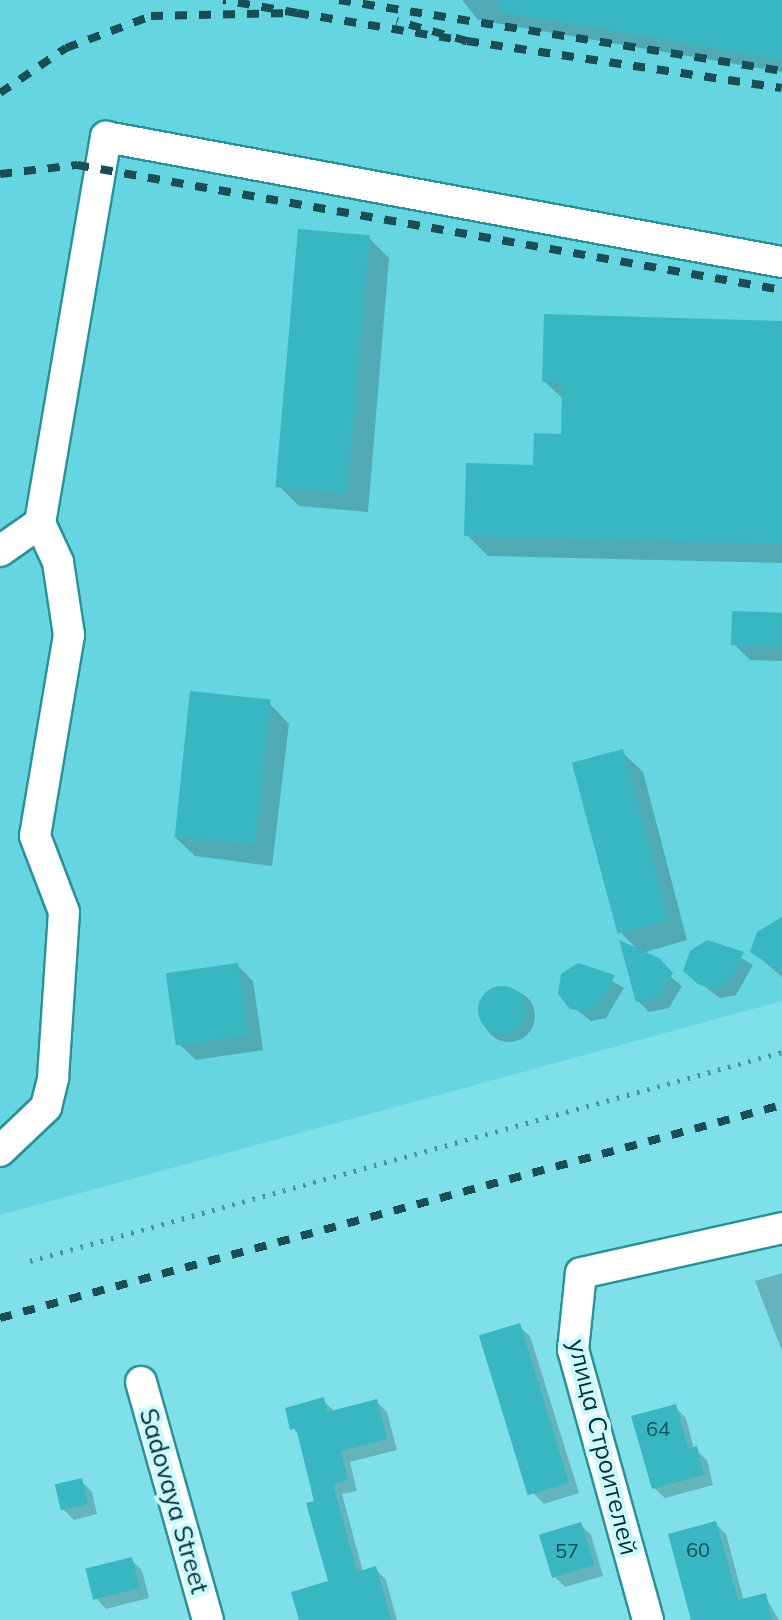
<!DOCTYPE html>
<meta charset="utf-8">
<style>
body{margin:0}
#map{position:relative;width:782px;height:1620px;overflow:hidden;background:#7fe0ea;font-family:Mulish,sans-serif}
div>[style]{position:absolute}
.built>*{inset:0;background:#65d5e1}
.shadow>*{inset:0;background:#0003}
.round{border-radius:50%}
.building>*{inset:0;background:#38b7c2;transform-origin:0 0}
.path>*{height:5px;margin-top:-2.5px;transform-origin:0;background:repeating-linear-gradient(90deg,#479199 0 2.5px,transparent 0 10.5px)}
.roads{filter:drop-shadow(2px 0 #27929b) drop-shadow(-2px 0 #27929b) drop-shadow(0 2px #27929b) drop-shadow(0 -2px #27929b)}
.minor>*{height:30px;margin:-15px;padding:0 15px;transform-origin:15px;border-radius:15px;background:#fff}
.rail>*{height:8px;margin-top:-4px;transform-origin:0;background:repeating-linear-gradient(90deg,#184e54 0 12px,transparent 0 24px)}
span{translate:-50% -50%;white-space:nowrap;text-align:center;line-height:1.15;-webkit-text-stroke:8px #ccf9fe;paint-order:stroke}
.number-label{font-size:20px;color:#105158}
.number-label span{-webkit-text-stroke-width:0}
.street-label{font-size:25px;color:#022f34}
</style>
<div id="map">
<div class="built">
<div style="clip-path:polygon(0 0,782px 0,782px 1001px,0 1215px)"></div>
</div>
<div class="shadow">
<div style="clip-path:polygon(462px 0,782px 0,782px 72px,478px 20px)"></div>
<div style="clip-path:polygon(369px 238px,389px 258px,368px 512px,299px 506px,279px 486px)"></div>
<div style="clip-path:polygon(782px 323px,782px 563px,488px 556px,467px 535px,563px 437px,564px 400px,544px 381px)"></div>
<div style="clip-path:polygon(782px 615px,782px 661px,750px 660px,734px 644px)"></div>
<div style="clip-path:polygon(269px 703px,289px 724px,272px 866px,195px 856px,174px 836px)"></div>
<div style="clip-path:polygon(622px 752px,643px 772px,687px 940px,642px 953px,682px 986px,669px 1008px,649px 1012px,638px 1001px,638px 950px,620px 932px)"></div>
<div style="clip-path:polygon(782px 926px,782px 977px,753px 952px)"></div>
<div style="clip-path:polygon(716px 943px,753px 965px,736px 995px,720px 998px,697px 981px,699px 946px)"></div>
<div style="clip-path:polygon(237px 965px,253px 981px,263px 1050px,196px 1060px,179px 1044px)"></div>
<div style="clip-path:polygon(587px 966px,624px 988px,606px 1018px,591px 1021px,565px 1001px,570px 969px)"></div>
<div class="round" style="left:483px;top:990px;width:52px;height:52px"></div>
<div style="clip-path:polygon(782px 1273px,782px 1351px,755px 1281px)"></div>
<div style="clip-path:polygon(519px 1326px,530px 1336px,579px 1493px,544px 1504px,533px 1493px)"></div>
<div style="clip-path:polygon(323px 1400px,335px 1412px,377px 1402px,387px 1412px,397px 1450px,350px 1462px,357px 1491px,342px 1494px,363px 1572px,376px 1569px,386px 1580px,397px 1620px,301px 1620px,331px 1583px,300px 1436px,293px 1428px)"></div>
<div style="clip-path:polygon(675px 1407px,686px 1418px,694px 1449px,707px 1460px,713px 1485px,665px 1498px,654px 1488px)"></div>
<div style="clip-path:polygon(81px 1481px,92px 1492px,97px 1514px,74px 1520px,63px 1509px)"></div>
<div style="clip-path:polygon(580px 1524px,591px 1535px,603px 1576px,565px 1587px,554px 1576px)"></div>
<div style="clip-path:polygon(716px 1524px,726px 1534px,744px 1601px,765px 1596px,779px 1620px,696px 1620px)"></div>
<div style="clip-path:polygon(131px 1560px,142px 1570px,149px 1598px,106px 1609px,96px 1598px)"></div>
</div>
<div class="building">
<div style="clip-path:polygon(499px 0,782px 0,782px 60px,498px 11px)"></div>
<div style="left:298px;top:229px;width:72px;height:259px;rotate:5deg"></div>
<div style="clip-path:polygon(544px 314px,782px 321px,782px 544px,464px 536px,466px 463px,533px 465px,534px 433px,561px 434px,562px 382px,542px 382px)"></div>
<div style="left:732px;top:611px;width:50px;height:34px;rotate:2deg"></div>
<div style="left:190px;top:691px;width:81px;height:146px;rotate:6deg"></div>
<div style="left:623px;top:749px;width:177px;height:53px;rotate:75deg"></div>
<div style="clip-path:polygon(782px 917px,782px 972px,750px 952px,757px 932px)"></div>
<div style="clip-path:polygon(619px 940px,659px 958px,673px 973px,658px 998px,636px 1002px)"></div>
<div style="clip-path:polygon(707px 940px,744px 952px,731px 978px,717px 988px,699px 985px,683px 971px,690px 951px)"></div>
<div style="left:238px;top:963px;width:73px;height:73px;rotate:82deg"></div>
<div style="clip-path:polygon(578px 963px,615px 975px,602px 1002px,588px 1011px,570px 1009px,558px 994px,561px 974px)"></div>
<div class="round" style="left:478px;top:986px;width:48px;height:48px"></div>
<div style="left:520px;top:1323px;width:167px;height:43px;rotate:73deg"></div>
<div style="clip-path:polygon(324px 1397px,327px 1412px,377px 1399px,387px 1439px,341px 1451px,348px 1480px,333px 1484px,357px 1572px,376px 1566px,391px 1620px,299px 1620px,291px 1592px,328px 1581px,306px 1503px,314px 1501px,296px 1428px,290px 1430px,285px 1408px)"></div>
<div style="clip-path:polygon(676px 1404px,688px 1449px,697px 1446px,704px 1475px,652px 1489px,631px 1416px)"></div>
<div style="left:82px;top:1478px;width:27px;height:28px;rotate:77deg"></div>
<div style="clip-path:polygon(716px 1521px,738px 1600px,766px 1593px,772px 1620px,691px 1620px,668px 1534px)"></div>
<div style="left:581px;top:1522px;width:45px;height:44px;rotate:73deg"></div>
<div style="left:132px;top:1557px;width:32px;height:48px;rotate:76deg"></div>
</div>
<div class="path">
<div style="left:30px;top:1261px;width:781px;rotate:-15.53deg"></div>
</div>
<div class="roads">
<div class="minor">
<div style="left:0;top:551px;width:49px;rotate:-35deg"></div>
<div style="left:40px;top:523px;width:392px;rotate:-80.3deg"></div>
<div style="left:106px;top:137px;width:687px;rotate:10.48deg"></div>
<div style="left:0;top:1151px;width:64px;rotate:-43.7deg"></div>
<div style="left:46px;top:1107px;width:30px;rotate:-76deg"></div>
<div style="left:53px;top:1078px;width:166px;rotate:-86.2deg"></div>
<div style="left:64px;top:912px;width:81px;rotate:-110.9deg"></div>
<div style="left:35px;top:836px;width:204px;rotate:-80.4deg"></div>
<div style="left:69px;top:635px;width:74px;rotate:-98.6deg"></div>
<div style="left:58px;top:562px;width:43px;rotate:-114.8deg"></div>
<div style="left:141px;top:1382px;width:247px;rotate:74.3deg"></div>
<div style="left:648px;top:1620px;width:280px;rotate:-105.5deg"></div>
<div style="left:573px;top:1350px;width:77px;rotate:-84.1deg"></div>
<div style="left:581px;top:1273px;width:206px;rotate:-12.6deg"></div>
</div>
</div>
<div class="rail">
<div style="left:339px;top:0;width:449px;rotate:9.1deg"></div>
<div style="left:297px;top:13px;width:172px;rotate:9.4deg"></div>
<div style="left:467px;top:41px;width:73px;rotate:-164.1deg"></div>
<div style="left:467px;top:41px;width:318px;rotate:8.5deg"></div>
<div style="left:0;top:93px;width:80px;rotate:-34.3deg"></div>
<div style="left:66px;top:48px;width:91px;rotate:-20.6deg"></div>
<div style="left:151px;top:16px;width:146px;rotate:-1.2deg"></div>
<div style="left:297px;top:13px;width:75px;rotate:-170deg"></div>
<div style="left:0;top:174px;width:78px;rotate:-6.7deg"></div>
<div style="left:77px;top:165px;width:716px;rotate:10.05deg"></div>
<div style="left:0;top:1318px;width:810px;rotate:-15.24deg"></div>
</div>
<div class="number-label">
<span style="left:658px;top:1428px">64</span>
<span style="left:698px;top:1549px">60</span>
<span style="left:567px;top:1550px">57</span>
</div>
<div class="street-label">
<span style="left:603px;top:1447px;rotate:76deg">улица Строителей</span>
<span style="left:174px;top:1501px;rotate:74deg">Sadovaya Street</span>
</div>
</div>
